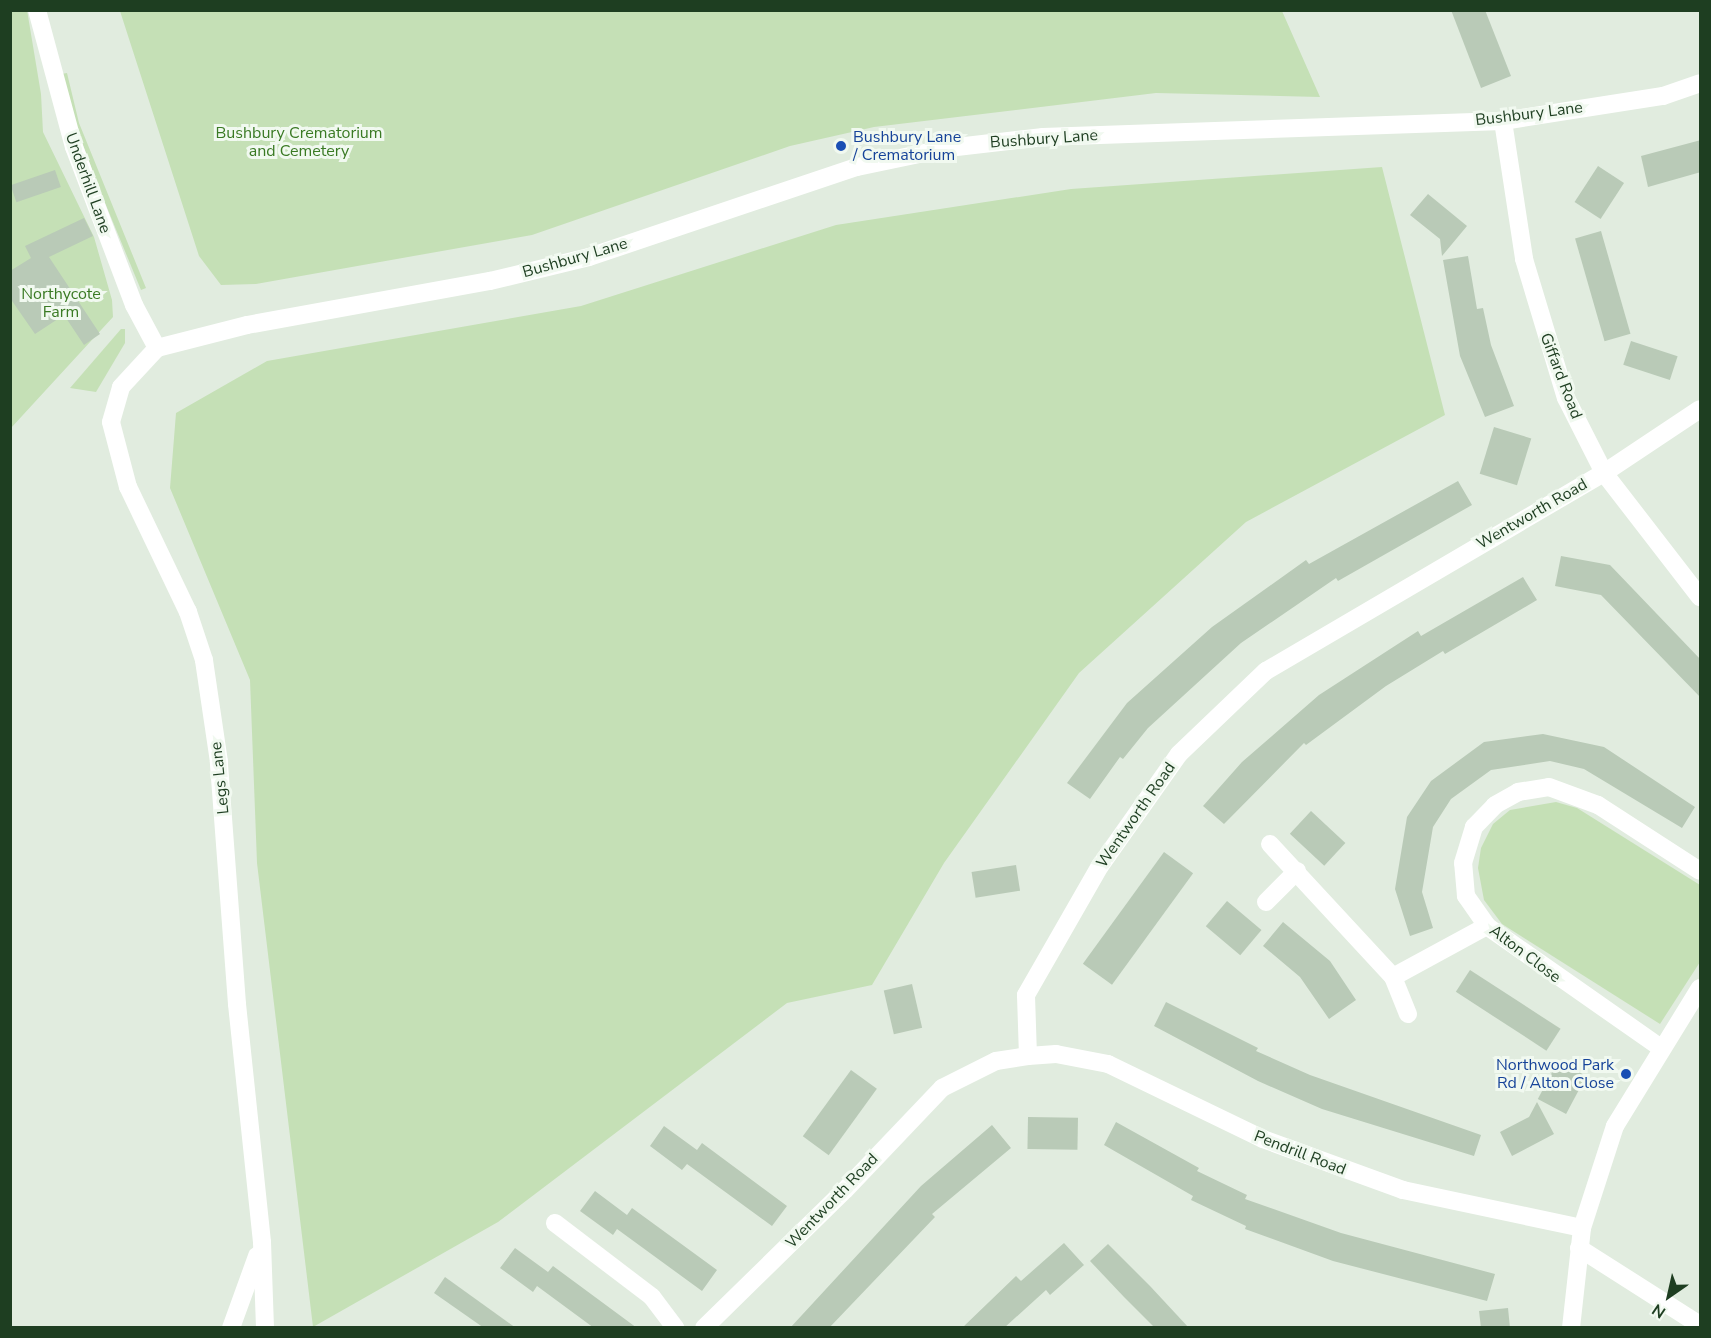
<!DOCTYPE html>
<style>
body{margin:0}
#map{position:relative;width:1711px;height:1338px;overflow:hidden;background:#e1ecdf;font-family:"Nunito Sans",sans-serif}
div>[style]{position:absolute}
.green>*{inset:0;background:#c5e0b6}
.building>*{inset:0;background:#b9cab7;transform-origin:0 0}
.minor>*{height:18px;margin:-9px;padding:0 9px;transform-origin:9px;border-radius:9px;background:#fff}
.dots>*{width:16px;height:16px;translate:-50% -50%;box-sizing:border-box;border:3px solid #f1f9f0;border-radius:50%}
span{translate:-50% -50%;white-space:nowrap;text-align:center;line-height:1.15;-webkit-text-stroke:6px #f1f9f0;paint-order:stroke}
.street-label{font-size:16px;color:#1e3e21}
.park-label{font-size:16px;color:#3a7a24}
.transit-label{font-size:16px;color:#164399}
.left{translate:0 -50%;text-align:left}
.right{translate:-100% -50%;text-align:right}
.frame{position:absolute;inset:0;border:12px solid #1e3e21;pointer-events:none}
.north{position:absolute;left:1639px;top:1266px;width:60px;height:60px;-webkit-text-stroke:4px #f1f9f0;paint-order:stroke;rotate:214deg;font-size:16px;font-weight:700;line-height:24px;text-align:center;color:#1e3e21}
.north::after{content:'';display:block;margin:auto;width:21px;height:27px;background:#1e3e21;clip-path:polygon(50% 0,100% 100%,50% 72%,0 100%)}
</style>
<div id="map">
<div class="green">
<div style="clip-path:polygon(27px 10px,41px 94px,43px 132px,94px 237px,112px 300px,113px 317px,11px 428px,10px 11px)"></div>
<div style="clip-path:polygon(120px 11px,1282px 11px,1320px 97px,1156px 93px,874px 127px,790px 146px,532px 235px,256px 284px,221px 285px,199px 256px)"></div>
<div style="clip-path:polygon(67px 73px,79px 123px,146px 288px,141px 290px,96px 181px,72px 114px,61px 74px)"></div>
<div style="clip-path:polygon(1382px 167px,1445px 415px,1246px 522px,1079px 673px,944px 863px,872px 985px,787px 1003px,498px 1222px,313px 1327px,257px 863px,250px 680px,170px 488px,176px 413px,267px 361px,581px 306px,836px 225px,1071px 189px)"></div>
<div style="clip-path:polygon(121px 329px,125px 329px,125px 343px,96px 392px,70px 388px)"></div>
<div style="clip-path:polygon(1556px 802px,1577px 808px,1700px 885px,1700px 962px,1660px 1024px,1502px 924px,1484px 900px,1478px 868px,1481px 848px,1493px 824px,1510px 810px)"></div>
</div>
<div class="building">
<div style="clip-path:polygon(1451px 10px,1485px 10px,1511px 76px,1481px 88px)"></div>
<div style="clip-path:polygon(1701px 140px,1701px 172px,1648px 187px,1641px 156px)"></div>
<div style="left:1598px;top:166px;width:31px;height:43px;rotate:33deg"></div>
<div style="left:55px;top:170px;width:18px;height:47px;rotate:71deg"></div>
<div style="clip-path:polygon(1428px 194px,1467px 226px,1442px 256px,1440px 239px,1410px 215px)"></div>
<div style="clip-path:polygon(84px 218px,93px 236px,49px 257px,100px 334px,84px 345px,64px 315px,35px 334px,10px 298px,10px 271px,31px 258px,25px 246px)"></div>
<div style="left:1601px;top:231px;width:107px;height:27px;rotate:74deg"></div>
<div style="clip-path:polygon(1468px 256px,1477px 309px,1483px 308px,1491px 345px,1514px 406px,1485px 417px,1460px 356px,1443px 260px)"></div>
<div style="left:1631px;top:341px;width:49px;height:25px;rotate:18deg"></div>
<div style="left:1494px;top:427px;width:39px;height:49px;rotate:17deg"></div>
<div style="clip-path:polygon(1458px 481px,1472px 505px,1338px 581px,1336px 578px,1241px 643px,1148px 728px,1123px 759px,1120px 757px,1090px 799px,1067px 783px,1127px 703px,1212px 627px,1306px 560px,1309px 564px)"></div>
<div style="clip-path:polygon(1561px 556px,1610px 565px,1701px 660px,1701px 698px,1601px 595px,1555px 586px)"></div>
<div style="clip-path:polygon(1523px 577px,1537px 600px,1445px 654px,1443px 651px,1386px 686px,1306px 745px,1304px 743px,1224px 824px,1203px 806px,1242px 762px,1319px 695px,1418px 631px,1421px 636px)"></div>
<div style="clip-path:polygon(1543px 734px,1604px 747px,1695px 807px,1682px 828px,1584px 769px,1550px 761px,1491px 770px,1451px 799px,1433px 827px,1422px 892px,1433px 928px,1410px 936px,1395px 889px,1407px 817px,1431px 781px,1484px 742px)"></div>
<div style="left:1311px;top:811px;width:47px;height:31px;rotate:43deg"></div>
<div style="left:1164px;top:852px;width:36px;height:138px;rotate:36deg"></div>
<div style="left:1016px;top:865px;width:26px;height:45px;rotate:81deg"></div>
<div style="left:1227px;top:901px;width:45px;height:33px;rotate:40deg"></div>
<div style="clip-path:polygon(1283px 922px,1330px 961px,1356px 1000px,1329px 1019px,1300px 977px,1263px 946px)"></div>
<div style="left:1470px;top:970px;width:108px;height:26px;rotate:33deg"></div>
<div style="left:912px;top:984px;width:45px;height:29px;rotate:77deg"></div>
<div style="clip-path:polygon(1166px 1002px,1258px 1048px,1256px 1051px,1310px 1075px,1481px 1135px,1474px 1156px,1322px 1109px,1258px 1081px,1154px 1026px)"></div>
<div style="left:1558px;top:1061px;width:32px;height:43px;rotate:28deg"></div>
<div style="left:851px;top:1070px;width:32px;height:82px;rotate:36deg"></div>
<div style="clip-path:polygon(1537px 1102px,1554px 1134px,1512px 1156px,1500px 1132px,1529px 1117px)"></div>
<div style="left:1028px;top:1117px;width:50px;height:32px;rotate:1deg"></div>
<div style="clip-path:polygon(1116px 1122px,1199px 1168px,1197px 1171px,1247px 1195px,1245px 1199px,1341px 1233px,1495px 1274px,1487px 1301px,1333px 1261px,1245px 1229px,1246px 1226px,1191px 1200px,1193px 1196px,1104px 1145px)"></div>
<div style="clip-path:polygon(992px 1125px,1011px 1148px,932px 1214px,935px 1217px,829px 1328px,790px 1328px,921px 1186px)"></div>
<div style="clip-path:polygon(664px 1126px,697px 1150px,702px 1143px,787px 1206px,772px 1226px,687px 1164px,682px 1170px,650px 1146px)"></div>
<div style="clip-path:polygon(595px 1191px,627px 1215px,632px 1208px,717px 1270px,702px 1291px,617px 1229px,613px 1235px,580px 1211px)"></div>
<div style="clip-path:polygon(1064px 1243px,1084px 1265px,1050px 1295px,1046px 1290px,1004px 1328px,962px 1328px,1016px 1276px,1021px 1281px)"></div>
<div style="clip-path:polygon(1108px 1244px,1150px 1286px,1189px 1328px,1155px 1328px,1124px 1297px,1090px 1261px)"></div>
<div style="clip-path:polygon(515px 1248px,548px 1272px,553px 1266px,637px 1328px,594px 1328px,537px 1286px,533px 1292px,500px 1268px)"></div>
<div style="clip-path:polygon(445px 1277px,516px 1328px,484px 1328px,434px 1293px)"></div>
<div style="clip-path:polygon(1508px 1308px,1510px 1328px,1481px 1328px,1479px 1311px)"></div>
</div>
<div class="minor">
<div style="left:37px;top:10px;width:142px;rotate:74.9deg"></div>
<div style="left:74px;top:147px;width:169px;rotate:69.2deg"></div>
<div style="left:134px;top:305px;width:49px;rotate:61.9deg"></div>
<div style="left:1503px;top:121px;width:140px;rotate:81.3deg"></div>
<div style="left:1524px;top:259px;width:145px;rotate:73.2deg"></div>
<div style="left:1566px;top:398px;width:84px;rotate:63.1deg"></div>
<div style="left:1604px;top:473px;width:157px;rotate:52.3deg"></div>
<div style="left:1270px;top:844px;width:181px;rotate:47.2deg"></div>
<div style="left:1393px;top:977px;width:40px;rotate:68deg"></div>
<div style="left:1266px;top:902px;width:44px;rotate:-45deg"></div>
<div style="left:1393px;top:977px;width:107px;rotate:-28.5deg"></div>
<div style="left:1661px;top:1048px;width:213px;rotate:-145deg"></div>
<div style="left:1487px;top:926px;width:37px;rotate:-125deg"></div>
<div style="left:1466px;top:896px;width:33px;rotate:-95deg"></div>
<div style="left:1463px;top:863px;width:38px;rotate:-73deg"></div>
<div style="left:1474px;top:827px;width:30px;rotate:-46deg"></div>
<div style="left:1495px;top:805px;width:26px;rotate:-29deg"></div>
<div style="left:1518px;top:792px;width:31px;rotate:-9deg"></div>
<div style="left:1549px;top:787px;width:52px;rotate:20.2deg"></div>
<div style="left:1598px;top:805px;width:121px;rotate:32.9deg"></div>
<div style="left:1028px;top:1056px;width:61px;rotate:-91.9deg"></div>
<div style="left:1026px;top:995px;width:149px;rotate:-60.2deg"></div>
<div style="left:1100px;top:866px;width:137px;rotate:-54.8deg"></div>
<div style="left:1179px;top:754px;width:120px;rotate:-43.7deg"></div>
<div style="left:1266px;top:671px;width:392px;rotate:-30.4deg"></div>
<div style="left:1604px;top:473px;width:115px;rotate:-33.7deg"></div>
<div style="left:555px;top:1223px;width:122px;rotate:37.3deg"></div>
<div style="left:652px;top:1297px;width:39px;rotate:53deg"></div>
<div style="left:1579px;top:1248px;width:143px;rotate:32.5deg"></div>
<div style="left:231px;top:1328px;width:77px;rotate:-70.1deg"></div>
<div style="left:265px;top:1328px;width:86px;rotate:-92deg"></div>
<div style="left:262px;top:1242px;width:239px;rotate:-96deg"></div>
<div style="left:237px;top:1004px;width:243px;rotate:-94.3deg"></div>
<div style="left:219px;top:762px;width:103px;rotate:-98.4deg"></div>
<div style="left:204px;top:660px;width:51px;rotate:-108.4deg"></div>
<div style="left:188px;top:612px;width:139px;rotate:-115.6deg"></div>
<div style="left:128px;top:487px;width:67px;rotate:-104.7deg"></div>
<div style="left:111px;top:422px;width:36px;rotate:-74deg"></div>
<div style="left:121px;top:387px;width:53px;rotate:-47.3deg"></div>
<div style="left:157px;top:348px;width:93px;rotate:-14.3deg"></div>
<div style="left:247px;top:325px;width:247px;rotate:-10.3deg"></div>
<div style="left:490px;top:281px;width:102px;rotate:-13.6deg"></div>
<div style="left:589px;top:257px;width:283px;rotate:-18.6deg"></div>
<div style="left:857px;top:167px;width:93px;rotate:-11.8deg"></div>
<div style="left:948px;top:148px;width:96px;rotate:-6.6deg"></div>
<div style="left:1043px;top:137px;width:460px;rotate:-2deg"></div>
<div style="left:1503px;top:121px;width:162px;rotate:-8.9deg"></div>
<div style="left:1663px;top:96px;width:39px;rotate:-19deg"></div>
<div style="left:704px;top:1328px;width:197px;rotate:-44.4deg"></div>
<div style="left:845px;top:1190px;width:141px;rotate:-46.4deg"></div>
<div style="left:942px;top:1088px;width:60px;rotate:-26.6deg"></div>
<div style="left:996px;top:1061px;width:32px;rotate:-9deg"></div>
<div style="left:1028px;top:1056px;width:28px;rotate:-4deg"></div>
<div style="left:1056px;top:1054px;width:53px;rotate:10.9deg"></div>
<div style="left:1108px;top:1064px;width:172px;rotate:25.8deg"></div>
<div style="left:1263px;top:1139px;width:149px;rotate:20deg"></div>
<div style="left:1403px;top:1190px;width:183px;rotate:12deg"></div>
<div style="left:1571px;top:1328px;width:101px;rotate:-83.7deg"></div>
<div style="left:1582px;top:1228px;width:107px;rotate:-72.1deg"></div>
<div style="left:1615px;top:1126px;width:162px;rotate:-58.4deg"></div>
</div>
<div class="dots">
<div style="left:841px;top:146px;background:#1a4fb4"></div>
<div style="left:1626px;top:1074px;background:#1a4fb4"></div>
</div>
<div class="street-label">
<span style="left:1529px;top:114px;rotate:-7deg">Bushbury Lane</span>
<span style="left:1044px;top:139px;rotate:-4deg">Bushbury Lane</span>
<span style="left:88px;top:183px;rotate:70deg">Underhill Lane</span>
<span style="left:575px;top:258px;rotate:-16deg">Bushbury Lane</span>
<span style="left:1561px;top:376px;rotate:69deg">Giffard Road</span>
<span style="left:1532px;top:514px;rotate:-30deg">Wentworth Road</span>
<span style="left:220px;top:778px;rotate:-96deg">Legs Lane</span>
<span style="left:1136px;top:815px;rotate:-55deg">Wentworth Road</span>
<span style="left:1525px;top:954px;rotate:37deg">Alton Close</span>
<span style="left:1300px;top:1153px;rotate:21deg">Pendrill Road</span>
<span style="left:832px;top:1201px;rotate:-46deg">Wentworth Road</span>
</div>
<div class="park-label">
<span style="left:299px;top:142px">Bushbury Crematorium<br>and Cemetery</span>
<span style="left:61px;top:303px">Northycote<br>Farm</span>
</div>
<div class="transit-label">
<span class="left" style="left:853px;top:146px">Bushbury Lane<br>/ Crematorium</span>
<span class="right" style="left:1614px;top:1074px">Northwood Park<br>Rd / Alton Close</span>
</div>
<div class="frame"></div>
<div class="north">N</div>
</div>
